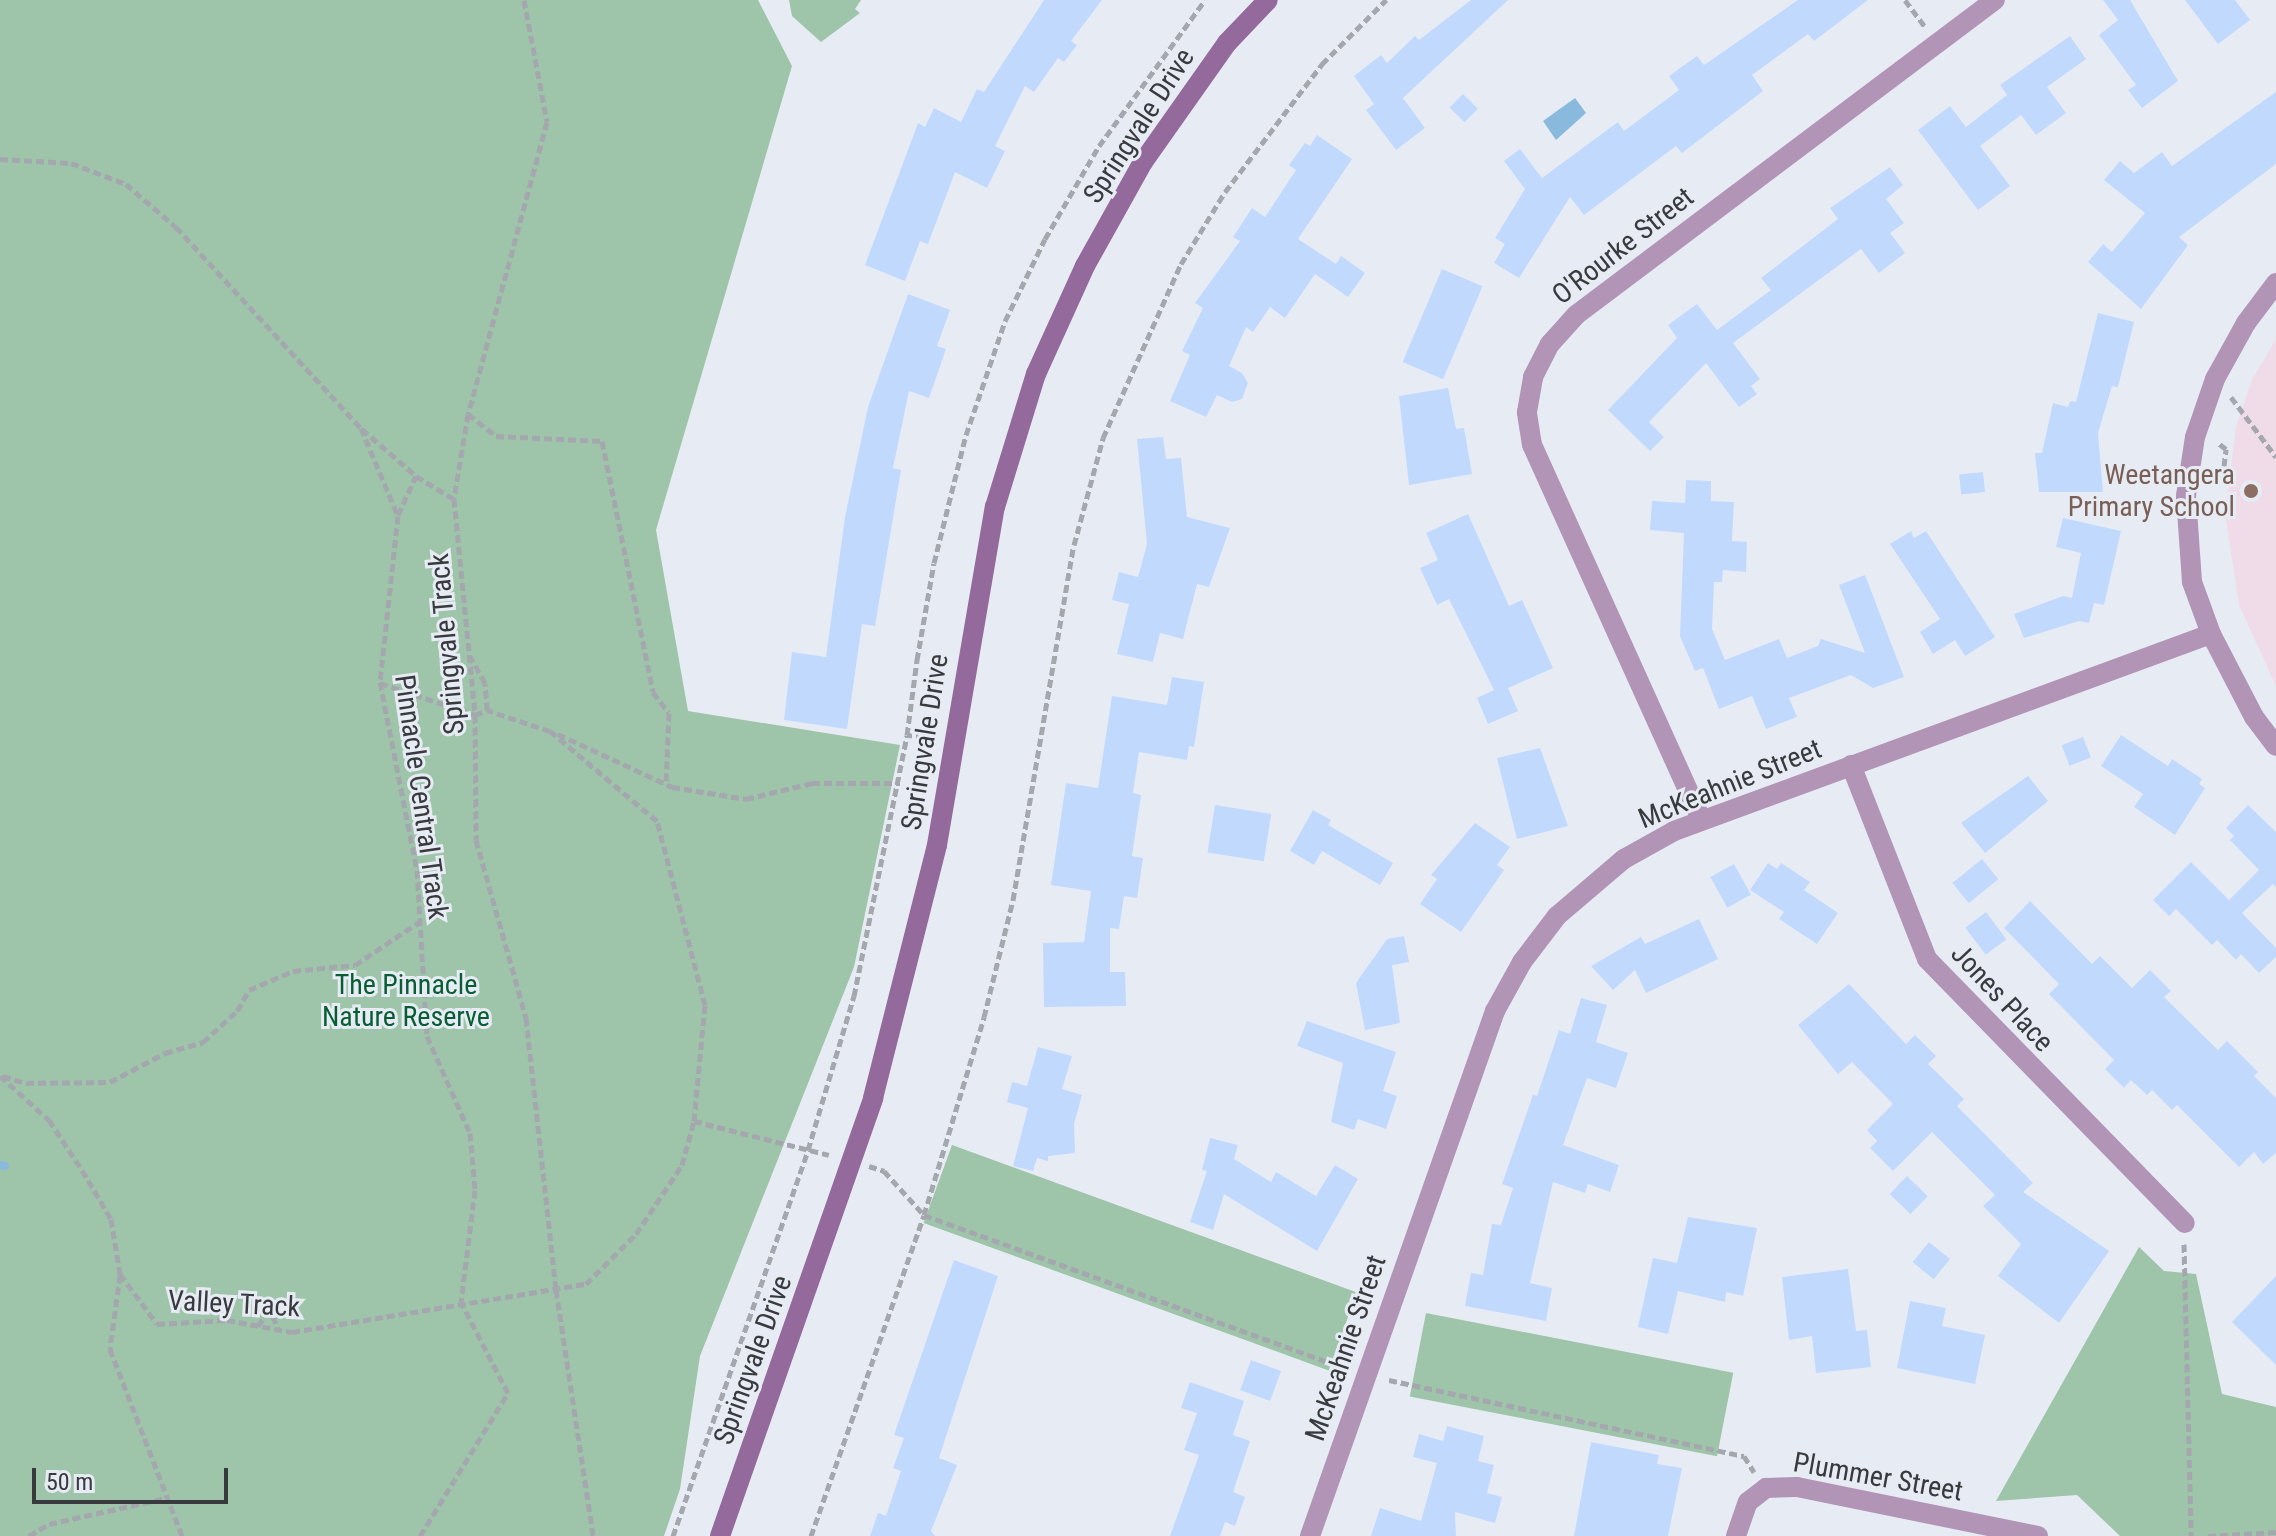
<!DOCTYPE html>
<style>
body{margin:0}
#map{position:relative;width:2276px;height:1536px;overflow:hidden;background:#e7ecf4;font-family:"Roboto Condensed",sans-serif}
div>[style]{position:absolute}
.education>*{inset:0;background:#f0dbe9}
.green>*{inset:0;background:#9ec4a9;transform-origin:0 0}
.water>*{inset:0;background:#89badd}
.stream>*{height:8px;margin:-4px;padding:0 4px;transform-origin:4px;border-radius:4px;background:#89badd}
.building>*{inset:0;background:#c2d9fe;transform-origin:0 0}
.path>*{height:5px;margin-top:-2.5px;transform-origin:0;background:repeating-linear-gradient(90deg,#a4a8ae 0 8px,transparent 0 12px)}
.minor>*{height:20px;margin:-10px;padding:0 10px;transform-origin:10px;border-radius:10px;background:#b294b6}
.secondary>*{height:20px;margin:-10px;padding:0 10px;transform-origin:10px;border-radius:10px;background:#94699b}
.dots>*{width:22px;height:22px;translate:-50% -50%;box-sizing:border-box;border:4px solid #e7ecf4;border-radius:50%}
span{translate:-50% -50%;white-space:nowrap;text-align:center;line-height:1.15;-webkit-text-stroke:6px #e7ecf4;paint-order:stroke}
.street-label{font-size:28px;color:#383a3e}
.education-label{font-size:28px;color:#785e54}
.right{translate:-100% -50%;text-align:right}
.park-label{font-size:28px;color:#085d32}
.scale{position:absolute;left:32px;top:1468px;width:196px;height:36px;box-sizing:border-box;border:4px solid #383a3e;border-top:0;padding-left:10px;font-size:24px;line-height:28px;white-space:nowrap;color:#383a3e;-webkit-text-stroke:6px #e7ecf4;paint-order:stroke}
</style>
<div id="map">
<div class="education">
<div style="clip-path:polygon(2276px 339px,2276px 686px,2239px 605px,2225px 513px,2236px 427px,2252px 380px)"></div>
</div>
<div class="green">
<div style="clip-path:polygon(0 0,758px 0,792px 66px,656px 530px,688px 711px,900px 745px,854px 967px,700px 1356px,680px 1489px,664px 1536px,0 1536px)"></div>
<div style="clip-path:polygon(789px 0,861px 0,855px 9px,860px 13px,821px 42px,792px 16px)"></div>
<div style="left:952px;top:1145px;width:431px;height:83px;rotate:20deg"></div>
<div style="clip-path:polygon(2139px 1247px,2164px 1271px,2196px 1274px,2222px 1394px,2276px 1407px,2276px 1536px,2120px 1536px,2077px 1495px,1996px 1501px)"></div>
<div style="left:1426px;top:1313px;width:313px;height:85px;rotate:11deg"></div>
</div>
<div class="water">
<div style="clip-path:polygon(1575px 98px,1586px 113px,1556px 140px,1543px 121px)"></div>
</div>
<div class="stream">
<div style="left:0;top:1165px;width:5px;rotate:11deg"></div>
</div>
<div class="building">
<div style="clip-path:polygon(1044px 0,1102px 0,1071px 41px,1077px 45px,1064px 62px,1058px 58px,1034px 92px,1025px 86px,995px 146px,1005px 151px,987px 188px,955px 172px,928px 244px,920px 241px,905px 281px,865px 265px,918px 123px,925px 127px,934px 108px,961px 122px,977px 89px,984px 92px)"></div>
<div style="clip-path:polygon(1471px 0,1508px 0,1403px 98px,1425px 128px,1396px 150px,1366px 110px,1374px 104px,1354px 76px,1381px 55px,1387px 63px,1415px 36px,1419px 40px)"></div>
<div style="clip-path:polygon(1798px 0,1868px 0,1814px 41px,1808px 34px,1752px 75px,1763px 91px,1682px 153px,1676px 146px,1584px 215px,1570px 197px,1519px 278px,1494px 263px,1505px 244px,1495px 238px,1525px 189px,1504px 161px,1520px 149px,1542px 178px,1618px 122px,1624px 131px,1679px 90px,1669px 76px,1697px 56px,1704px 65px)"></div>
<div style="clip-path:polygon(2103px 0,2130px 0,2178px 81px,2142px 108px,2128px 90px,2136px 85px,2099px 35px,2118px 20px)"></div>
<div style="clip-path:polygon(2185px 0,2235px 0,2250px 20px,2218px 44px)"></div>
<div style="clip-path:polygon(2070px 36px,2086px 59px,2047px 87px,2066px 113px,2036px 135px,2021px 115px,1980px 146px,2010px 186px,1978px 210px,1918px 130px,1950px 106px,1966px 127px,2007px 95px,2000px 85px)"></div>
<div style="clip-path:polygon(2276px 92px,2276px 164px,2179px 237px,2188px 245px,2141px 309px,2088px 262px,2103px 244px,2112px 252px,2145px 213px,2104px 180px,2120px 161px,2134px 173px,2162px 152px,2172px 166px)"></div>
<div style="left:1463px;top:94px;width:21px;height:19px;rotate:45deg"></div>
<div style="clip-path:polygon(1317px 135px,1352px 159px,1298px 239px,1336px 264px,1341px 256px,1365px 273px,1348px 297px,1315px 274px,1285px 318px,1270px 307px,1253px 332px,1246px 327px,1229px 366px,1242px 373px,1248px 383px,1242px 399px,1232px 402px,1217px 395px,1206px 417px,1170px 401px,1190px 355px,1182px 351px,1203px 308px,1195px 303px,1240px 241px,1233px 237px,1252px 208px,1265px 217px,1296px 170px,1289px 165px,1305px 143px,1310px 146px)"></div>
<div style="clip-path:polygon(1890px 167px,1903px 185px,1886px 199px,1904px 223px,1890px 233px,1905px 253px,1879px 273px,1861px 249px,1733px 343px,1760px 379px,1751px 386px,1757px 394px,1739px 407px,1706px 363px,1649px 422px,1664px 437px,1650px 451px,1608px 410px,1677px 338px,1668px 325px,1697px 304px,1717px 330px,1771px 290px,1761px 278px,1838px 219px,1830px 208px)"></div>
<div style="left:1442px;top:269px;width:44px;height:101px;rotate:23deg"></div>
<div style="clip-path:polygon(908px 294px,950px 310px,937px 346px,946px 349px,929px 398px,909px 391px,893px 468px,901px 470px,875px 626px,862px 624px,847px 729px,784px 720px,792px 652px,826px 657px,845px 517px,868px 407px)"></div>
<div style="clip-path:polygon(2098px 313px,2134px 322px,2118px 387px,2112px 386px,2098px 433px,2103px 492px,2039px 492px,2035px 453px,2042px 453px,2053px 403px,2068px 407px,2070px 401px,2076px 402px)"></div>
<div style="clip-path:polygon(1448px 388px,1456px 429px,1464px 428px,1472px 474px,1409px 485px,1399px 396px)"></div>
<div style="clip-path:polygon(1163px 437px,1166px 459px,1181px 458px,1187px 517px,1230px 528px,1209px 587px,1197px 584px,1183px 639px,1160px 633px,1153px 662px,1117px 654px,1129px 604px,1112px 600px,1119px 572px,1138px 577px,1147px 544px,1137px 439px)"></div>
<div style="left:1983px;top:472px;width:20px;height:24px;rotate:84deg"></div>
<div style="clip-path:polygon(1686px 480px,1711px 481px,1711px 501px,1734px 502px,1732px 541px,1747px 542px,1746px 572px,1723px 570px,1722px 582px,1714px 582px,1712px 629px,1725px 660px,1779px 639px,1787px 658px,1818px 646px,1821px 639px,1865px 653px,1839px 585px,1865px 575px,1904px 677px,1873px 688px,1851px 675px,1789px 698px,1797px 717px,1766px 729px,1752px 696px,1719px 709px,1703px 668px,1695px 671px,1680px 636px,1684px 533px,1650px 530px,1652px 501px,1685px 503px)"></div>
<div style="clip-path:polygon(1468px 514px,1509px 606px,1522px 600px,1553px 668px,1508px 688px,1518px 711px,1488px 724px,1477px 698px,1494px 690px,1449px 599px,1437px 605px,1420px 568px,1438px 560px,1426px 533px)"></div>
<div style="clip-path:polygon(2063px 518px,2121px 531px,2104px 605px,2094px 603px,2089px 623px,2079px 621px,2024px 638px,2014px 614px,2063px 596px,2072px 598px,2081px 553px,2056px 547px)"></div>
<div style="clip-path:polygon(1911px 531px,1914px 538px,1926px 531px,1995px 637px,1965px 656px,1955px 640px,1933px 654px,1920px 632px,1940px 619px,1890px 544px)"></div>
<div style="clip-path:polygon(1172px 677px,1204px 682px,1194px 747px,1189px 746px,1187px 760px,1139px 752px,1133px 793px,1141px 795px,1132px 856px,1143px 858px,1137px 898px,1124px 896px,1119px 929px,1110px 928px,1110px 972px,1125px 972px,1126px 1006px,1044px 1007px,1043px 943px,1084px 942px,1091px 891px,1051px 885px,1066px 783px,1098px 788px,1112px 696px,1167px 705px)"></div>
<div style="clip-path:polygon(2121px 735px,2168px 766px,2172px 759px,2202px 779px,2199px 784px,2205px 788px,2175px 835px,2134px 807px,2143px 794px,2101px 766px)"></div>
<div style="left:2083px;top:737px;width:22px;height:23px;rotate:69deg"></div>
<div style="clip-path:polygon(1540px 748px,1568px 826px,1517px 839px,1497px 758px)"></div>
<div style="clip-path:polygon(2028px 776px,2048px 801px,1985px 853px,1961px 823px)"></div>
<div style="left:1215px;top:805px;width:57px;height:48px;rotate:9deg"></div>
<div style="clip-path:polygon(2248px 805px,2276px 832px,2276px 887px,2273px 884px,2242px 913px,2276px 948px,2276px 957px,2259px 973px,2241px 954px,2236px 960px,2217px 940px,2212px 945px,2176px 909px,2169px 916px,2153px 900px,2191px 862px,2229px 900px,2259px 870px,2230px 840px,2234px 836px,2226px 828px)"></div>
<div style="clip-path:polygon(1313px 810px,1331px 820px,1328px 825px,1393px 863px,1380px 885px,1322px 851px,1314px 865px,1290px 851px)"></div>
<div style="clip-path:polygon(1475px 823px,1510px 847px,1497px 865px,1504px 870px,1461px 932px,1420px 904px,1437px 879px,1431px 875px)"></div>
<div style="left:1982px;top:859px;width:26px;height:38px;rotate:51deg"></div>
<div style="clip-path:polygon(1768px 863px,1777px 869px,1781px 863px,1810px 882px,1804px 890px,1838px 913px,1817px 944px,1779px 919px,1784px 912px,1750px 890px)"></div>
<div style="left:1734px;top:864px;width:35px;height:27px;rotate:61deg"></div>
<div style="clip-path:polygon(2030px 901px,2092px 964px,2100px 956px,2132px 988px,2150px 970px,2171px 991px,2164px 997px,2218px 1050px,2227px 1041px,2258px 1072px,2254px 1076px,2276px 1098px,2276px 1153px,2263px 1164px,2254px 1152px,2239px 1167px,2177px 1105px,2172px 1110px,2152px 1090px,2147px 1095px,2131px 1080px,2124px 1088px,2105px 1069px,2114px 1060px,2049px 994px,2059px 984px,2004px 928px)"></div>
<div style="left:1986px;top:912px;width:34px;height:26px;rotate:53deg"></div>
<div style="clip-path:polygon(1699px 919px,1718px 959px,1646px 993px,1635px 970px,1613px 990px,1591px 966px,1641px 937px,1645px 944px)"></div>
<div style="clip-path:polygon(1404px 936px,1409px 962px,1392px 965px,1400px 1023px,1365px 1030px,1356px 983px,1387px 939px)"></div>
<div style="clip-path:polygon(1849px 984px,1906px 1044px,1915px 1035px,1936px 1056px,1928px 1064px,1964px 1099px,1957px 1106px,2033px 1183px,2023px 1192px,2109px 1251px,2059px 1323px,1998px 1276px,2021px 1244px,1983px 1206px,1995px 1195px,1932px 1132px,1893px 1171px,1870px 1148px,1877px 1141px,1867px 1130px,1893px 1104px,1852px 1062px,1838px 1074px,1798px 1025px)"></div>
<div style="clip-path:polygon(1581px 998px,1607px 1005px,1596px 1042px,1628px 1053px,1616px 1088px,1587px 1078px,1563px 1145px,1619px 1165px,1610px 1192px,1588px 1184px,1585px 1193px,1553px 1182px,1530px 1283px,1552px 1288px,1546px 1321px,1465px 1306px,1471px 1273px,1483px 1275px,1492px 1224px,1501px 1225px,1513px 1188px,1502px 1184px,1533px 1095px,1537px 1096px,1559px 1030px,1570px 1034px)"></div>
<div style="clip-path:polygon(1307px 1021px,1396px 1052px,1383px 1091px,1397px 1096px,1386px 1129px,1358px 1119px,1354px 1130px,1331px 1122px,1343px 1063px,1297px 1046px)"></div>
<div style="clip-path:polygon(1038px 1047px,1072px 1056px,1062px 1089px,1082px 1095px,1074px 1124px,1075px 1153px,1048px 1156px,1048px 1161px,1037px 1158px,1033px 1171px,1013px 1166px,1028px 1108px,1007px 1102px,1012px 1082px,1027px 1086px)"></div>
<div style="clip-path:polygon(1210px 1138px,1238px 1145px,1234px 1159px,1271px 1182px,1276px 1172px,1316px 1196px,1335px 1165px,1358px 1179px,1317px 1251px,1224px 1194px,1213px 1230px,1190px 1222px,1207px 1171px,1202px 1170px)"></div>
<div style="left:1907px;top:1176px;width:29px;height:25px;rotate:44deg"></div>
<div style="clip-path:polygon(1688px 1217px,1757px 1228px,1743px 1296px,1726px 1292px,1725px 1302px,1678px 1291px,1668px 1334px,1638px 1327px,1653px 1258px,1677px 1263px)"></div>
<div style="left:1929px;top:1242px;width:27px;height:26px;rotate:39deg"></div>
<div style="clip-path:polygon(954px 1260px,998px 1276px,939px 1458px,957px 1465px,931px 1531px,935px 1536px,870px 1536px,878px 1513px,886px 1516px,901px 1471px,893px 1468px,904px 1438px,894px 1435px)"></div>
<div style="clip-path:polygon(1848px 1269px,1856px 1331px,1867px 1330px,1871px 1367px,1816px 1373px,1812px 1336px,1789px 1340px,1782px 1277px)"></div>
<div style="clip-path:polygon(2276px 1276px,2276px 1365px,2232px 1322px)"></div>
<div style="clip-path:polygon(1910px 1301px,1946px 1308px,1942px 1326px,1985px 1335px,1975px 1384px,1897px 1368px)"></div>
<div style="left:1251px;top:1360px;width:32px;height:32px;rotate:20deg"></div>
<div style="clip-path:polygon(1190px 1382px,1244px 1401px,1233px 1435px,1250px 1441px,1233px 1492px,1245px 1497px,1235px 1526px,1225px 1522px,1220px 1536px,1170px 1536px,1199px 1455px,1184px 1450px,1197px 1413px,1181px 1408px)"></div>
<div style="clip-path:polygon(1447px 1426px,1484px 1436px,1478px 1461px,1494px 1465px,1487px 1493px,1502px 1497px,1495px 1523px,1455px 1512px,1456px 1536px,1371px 1536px,1380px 1508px,1421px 1521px,1437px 1463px,1413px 1457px,1419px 1434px,1443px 1441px)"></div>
<div style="clip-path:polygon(1591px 1442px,1659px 1455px,1657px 1464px,1682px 1468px,1668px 1536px,1574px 1536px)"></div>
</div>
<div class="path">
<div style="left:524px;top:0;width:124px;rotate:79.3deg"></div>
<div style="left:547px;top:122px;width:302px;rotate:105.1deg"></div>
<div style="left:468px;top:414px;width:86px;rotate:99.4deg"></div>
<div style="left:454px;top:499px;width:217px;rotate:84.4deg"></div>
<div style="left:475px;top:715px;width:125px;rotate:89.5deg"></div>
<div style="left:476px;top:840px;width:185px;rotate:74.3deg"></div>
<div style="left:526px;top:1018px;width:274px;rotate:83.7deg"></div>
<div style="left:556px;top:1290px;width:249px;rotate:81.4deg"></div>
<div style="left:1905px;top:0;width:34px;rotate:53deg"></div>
<div style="left:0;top:159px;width:71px;rotate:3.2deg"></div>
<div style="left:71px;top:163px;width:59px;rotate:20.9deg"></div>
<div style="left:126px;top:184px;width:66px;rotate:40.7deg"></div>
<div style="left:176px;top:227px;width:273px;rotate:47.4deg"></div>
<div style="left:361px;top:428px;width:95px;rotate:67.2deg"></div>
<div style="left:398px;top:516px;width:167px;rotate:96.2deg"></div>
<div style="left:380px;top:682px;width:192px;rotate:78.9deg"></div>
<div style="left:417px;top:870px;width:166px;rotate:86.6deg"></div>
<div style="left:427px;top:1036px;width:106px;rotate:66.1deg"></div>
<div style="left:470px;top:1133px;width:57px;rotate:85deg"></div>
<div style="left:475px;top:1190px;width:113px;rotate:97.1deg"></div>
<div style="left:2231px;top:397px;width:75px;rotate:53.1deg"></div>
<div style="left:468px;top:414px;width:36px;rotate:38deg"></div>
<div style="left:496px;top:436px;width:106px;rotate:2.7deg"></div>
<div style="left:602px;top:441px;width:256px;rotate:78.5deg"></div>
<div style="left:653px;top:692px;width:26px;rotate:53deg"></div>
<div style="left:669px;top:713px;width:71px;rotate:92.4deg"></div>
<div style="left:362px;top:429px;width:72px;rotate:41deg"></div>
<div style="left:416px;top:476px;width:44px;rotate:31.2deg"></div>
<div style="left:2211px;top:482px;width:10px;rotate:-17deg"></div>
<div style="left:2221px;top:479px;width:13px;rotate:-77deg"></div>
<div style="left:2224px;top:466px;width:17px;rotate:-83deg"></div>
<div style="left:2226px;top:449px;width:11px;rotate:-142deg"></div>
<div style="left:398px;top:515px;width:43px;rotate:-65.2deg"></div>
<div style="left:380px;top:683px;width:100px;rotate:18.6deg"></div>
<div style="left:475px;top:715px;width:13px;rotate:-23deg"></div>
<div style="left:487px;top:710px;width:27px;rotate:-94deg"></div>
<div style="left:485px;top:683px;width:31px;rotate:-119deg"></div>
<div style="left:558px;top:734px;width:126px;rotate:24.9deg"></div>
<div style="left:672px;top:787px;width:75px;rotate:9.2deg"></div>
<div style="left:746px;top:799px;width:68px;rotate:-13.6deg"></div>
<div style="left:812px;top:783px;width:88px"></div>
<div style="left:936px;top:737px;width:29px;rotate:-176deg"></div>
<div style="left:907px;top:735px;width:76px;rotate:-82.4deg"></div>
<div style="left:917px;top:660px;width:98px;rotate:-80.1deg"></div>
<div style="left:934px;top:563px;width:132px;rotate:-76deg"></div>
<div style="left:966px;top:435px;width:120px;rotate:-71.1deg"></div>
<div style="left:1005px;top:321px;width:91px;rotate:-64deg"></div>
<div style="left:1045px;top:239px;width:108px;rotate:-59.9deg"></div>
<div style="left:1099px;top:146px;width:180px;rotate:-54deg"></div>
<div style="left:0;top:1076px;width:66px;rotate:41.9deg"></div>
<div style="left:49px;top:1120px;width:60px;rotate:56.6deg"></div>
<div style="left:82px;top:1170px;width:57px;rotate:59.4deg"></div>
<div style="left:111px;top:1219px;width:56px;rotate:80.7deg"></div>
<div style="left:120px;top:1274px;width:62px;rotate:53.5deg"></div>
<div style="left:157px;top:1324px;width:70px;rotate:-3.3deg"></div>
<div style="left:227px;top:1320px;width:66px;rotate:10.5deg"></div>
<div style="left:292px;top:1332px;width:298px;rotate:-9.3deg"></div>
<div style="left:586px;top:1284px;width:71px;rotate:-45deg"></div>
<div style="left:636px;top:1234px;width:83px;rotate:-56.3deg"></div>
<div style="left:682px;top:1165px;width:46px;rotate:-74.7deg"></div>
<div style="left:694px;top:1121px;width:117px;rotate:-84.6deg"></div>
<div style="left:705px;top:1005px;width:190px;rotate:-104.6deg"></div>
<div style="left:657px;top:821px;width:140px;rotate:-139.9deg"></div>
<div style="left:550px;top:731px;width:66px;rotate:-161.6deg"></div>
<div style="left:3px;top:1076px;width:24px;rotate:17deg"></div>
<div style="left:26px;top:1083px;width:84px;rotate:-0.7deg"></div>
<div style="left:110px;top:1082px;width:62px;rotate:-27.8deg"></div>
<div style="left:165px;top:1053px;width:40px;rotate:-16deg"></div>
<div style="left:203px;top:1042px;width:46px;rotate:-42.4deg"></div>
<div style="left:237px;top:1011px;width:24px;rotate:-60deg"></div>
<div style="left:249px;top:990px;width:48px;rotate:-23.4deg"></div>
<div style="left:293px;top:971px;width:62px;rotate:-5.5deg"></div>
<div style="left:355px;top:965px;width:77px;rotate:-33.9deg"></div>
<div style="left:694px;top:1121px;width:139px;rotate:14.1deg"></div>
<div style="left:869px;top:1166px;width:16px;rotate:18deg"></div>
<div style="left:884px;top:1171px;width:59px;rotate:47.7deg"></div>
<div style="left:924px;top:1215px;width:451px;rotate:20deg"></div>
<div style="left:2184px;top:1244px;width:292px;rotate:88.6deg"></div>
<div style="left:120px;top:1275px;width:75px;rotate:97.7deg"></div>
<div style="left:110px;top:1349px;width:200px;rotate:68.9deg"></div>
<div style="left:258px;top:1326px;width:14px;rotate:-56deg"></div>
<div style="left:266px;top:1314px;width:7px;rotate:16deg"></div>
<div style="left:273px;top:1316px;width:15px;rotate:70deg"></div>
<div style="left:1389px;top:1380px;width:363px;rotate:12.1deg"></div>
<div style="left:1744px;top:1456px;width:19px;rotate:58deg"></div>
<div style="left:29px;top:1536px;width:23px;rotate:-31deg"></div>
<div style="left:49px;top:1524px;width:120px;rotate:-12.5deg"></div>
<div style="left:420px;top:1536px;width:168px;rotate:-58.4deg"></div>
<div style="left:508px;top:1393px;width:102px;rotate:-117.3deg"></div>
<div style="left:673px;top:1536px;width:409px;rotate:-70.7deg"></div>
<div style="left:808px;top:1150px;width:161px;rotate:-73.4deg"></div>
<div style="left:854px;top:996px;width:266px;rotate:-78.5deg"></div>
<div style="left:811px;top:1536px;width:340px;rotate:-70.6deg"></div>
<div style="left:924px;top:1215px;width:207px;rotate:-73.1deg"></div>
<div style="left:984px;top:1017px;width:121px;rotate:-76.1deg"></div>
<div style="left:1013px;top:900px;width:360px;rotate:-80.3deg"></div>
<div style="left:1074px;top:545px;width:111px;rotate:-74.8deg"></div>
<div style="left:1103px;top:438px;width:191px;rotate:-65.9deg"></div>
<div style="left:1181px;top:264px;width:84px;rotate:-58.6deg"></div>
<div style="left:1225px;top:192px;width:161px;rotate:-52.8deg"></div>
<div style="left:1322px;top:64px;width:91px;rotate:-45deg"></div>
<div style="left:2208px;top:1536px;width:68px;rotate:-3.4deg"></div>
</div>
<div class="minor">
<div style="left:2276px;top:283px;width:50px;rotate:126.9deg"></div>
<div style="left:2246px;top:323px;width:64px;rotate:119deg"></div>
<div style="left:2215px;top:379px;width:61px;rotate:109deg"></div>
<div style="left:2195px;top:437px;width:60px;rotate:98.7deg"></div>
<div style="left:2186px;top:496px;width:86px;rotate:86deg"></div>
<div style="left:2192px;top:582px;width:55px;rotate:69.9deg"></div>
<div style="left:2211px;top:634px;width:93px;rotate:62.6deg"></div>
<div style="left:2254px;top:717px;width:36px;rotate:53deg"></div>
<div style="left:1851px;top:765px;width:208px;rotate:68.6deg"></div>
<div style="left:1927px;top:959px;width:369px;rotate:45.7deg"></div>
<div style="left:1701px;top:819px;width:410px;rotate:-114.3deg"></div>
<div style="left:1532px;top:445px;width:33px;rotate:-99deg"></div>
<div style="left:1527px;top:412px;width:36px;rotate:-80deg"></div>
<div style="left:1533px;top:377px;width:37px;rotate:-63deg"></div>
<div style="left:1550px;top:344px;width:39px;rotate:-48deg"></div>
<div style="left:1576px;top:315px;width:524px;rotate:-36.94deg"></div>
<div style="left:1310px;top:1536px;width:557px;rotate:-70.59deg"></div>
<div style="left:1495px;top:1011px;width:56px;rotate:-61.1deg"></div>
<div style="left:1522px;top:962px;width:58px;rotate:-52.7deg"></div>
<div style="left:1557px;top:916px;width:88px;rotate:-40.4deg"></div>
<div style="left:1624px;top:859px;width:57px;rotate:-29.2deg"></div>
<div style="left:1674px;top:831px;width:572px;rotate:-20.15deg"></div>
<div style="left:1736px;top:1536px;width:36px;rotate:-71deg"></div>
<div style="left:1748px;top:1502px;width:23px;rotate:-38deg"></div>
<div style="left:1766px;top:1488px;width:31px;rotate:-2deg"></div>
<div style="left:1797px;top:1487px;width:246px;rotate:11.5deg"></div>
</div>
<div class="secondary">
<div style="left:720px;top:1536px;width:464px;rotate:-70.7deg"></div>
<div style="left:873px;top:1098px;width:261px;rotate:-75.8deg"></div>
<div style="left:937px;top:845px;width:343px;rotate:-80.3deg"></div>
<div style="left:995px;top:507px;width:139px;rotate:-72.9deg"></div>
<div style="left:1036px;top:374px;width:119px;rotate:-65.6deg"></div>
<div style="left:1085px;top:266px;width:119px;rotate:-60.9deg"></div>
<div style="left:1143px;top:162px;width:146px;rotate:-54.8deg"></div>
<div style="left:1227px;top:43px;width:59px;rotate:-46.4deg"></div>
</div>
<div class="dots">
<div style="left:2251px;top:491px;background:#8d6e63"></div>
</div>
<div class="street-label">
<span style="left:1139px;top:126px;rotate:-57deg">Springvale Drive</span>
<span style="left:1623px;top:246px;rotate:-38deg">O'Rourke Street</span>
<span style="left:447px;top:644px;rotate:-95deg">Springvale Track</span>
<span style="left:925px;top:742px;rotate:-81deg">Springvale Drive</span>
<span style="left:1730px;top:784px;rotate:-22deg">McKeahnie Street</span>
<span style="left:421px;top:797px;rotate:82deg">Pinnacle Central Track</span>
<span style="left:2002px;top:998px;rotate:47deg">Jones Place</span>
<span style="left:234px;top:1304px;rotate:3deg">Valley Track</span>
<span style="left:1346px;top:1348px;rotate:-71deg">McKeahnie Street</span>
<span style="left:753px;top:1360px;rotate:-70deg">Springvale Drive</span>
<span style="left:1878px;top:1477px;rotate:10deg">Plummer Street</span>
</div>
<div class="education-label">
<span class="right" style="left:2235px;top:491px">Weetangera<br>Primary School</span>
</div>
<div class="park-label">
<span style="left:406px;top:1001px">The Pinnacle<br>Nature Reserve</span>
</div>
<div class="scale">50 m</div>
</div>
